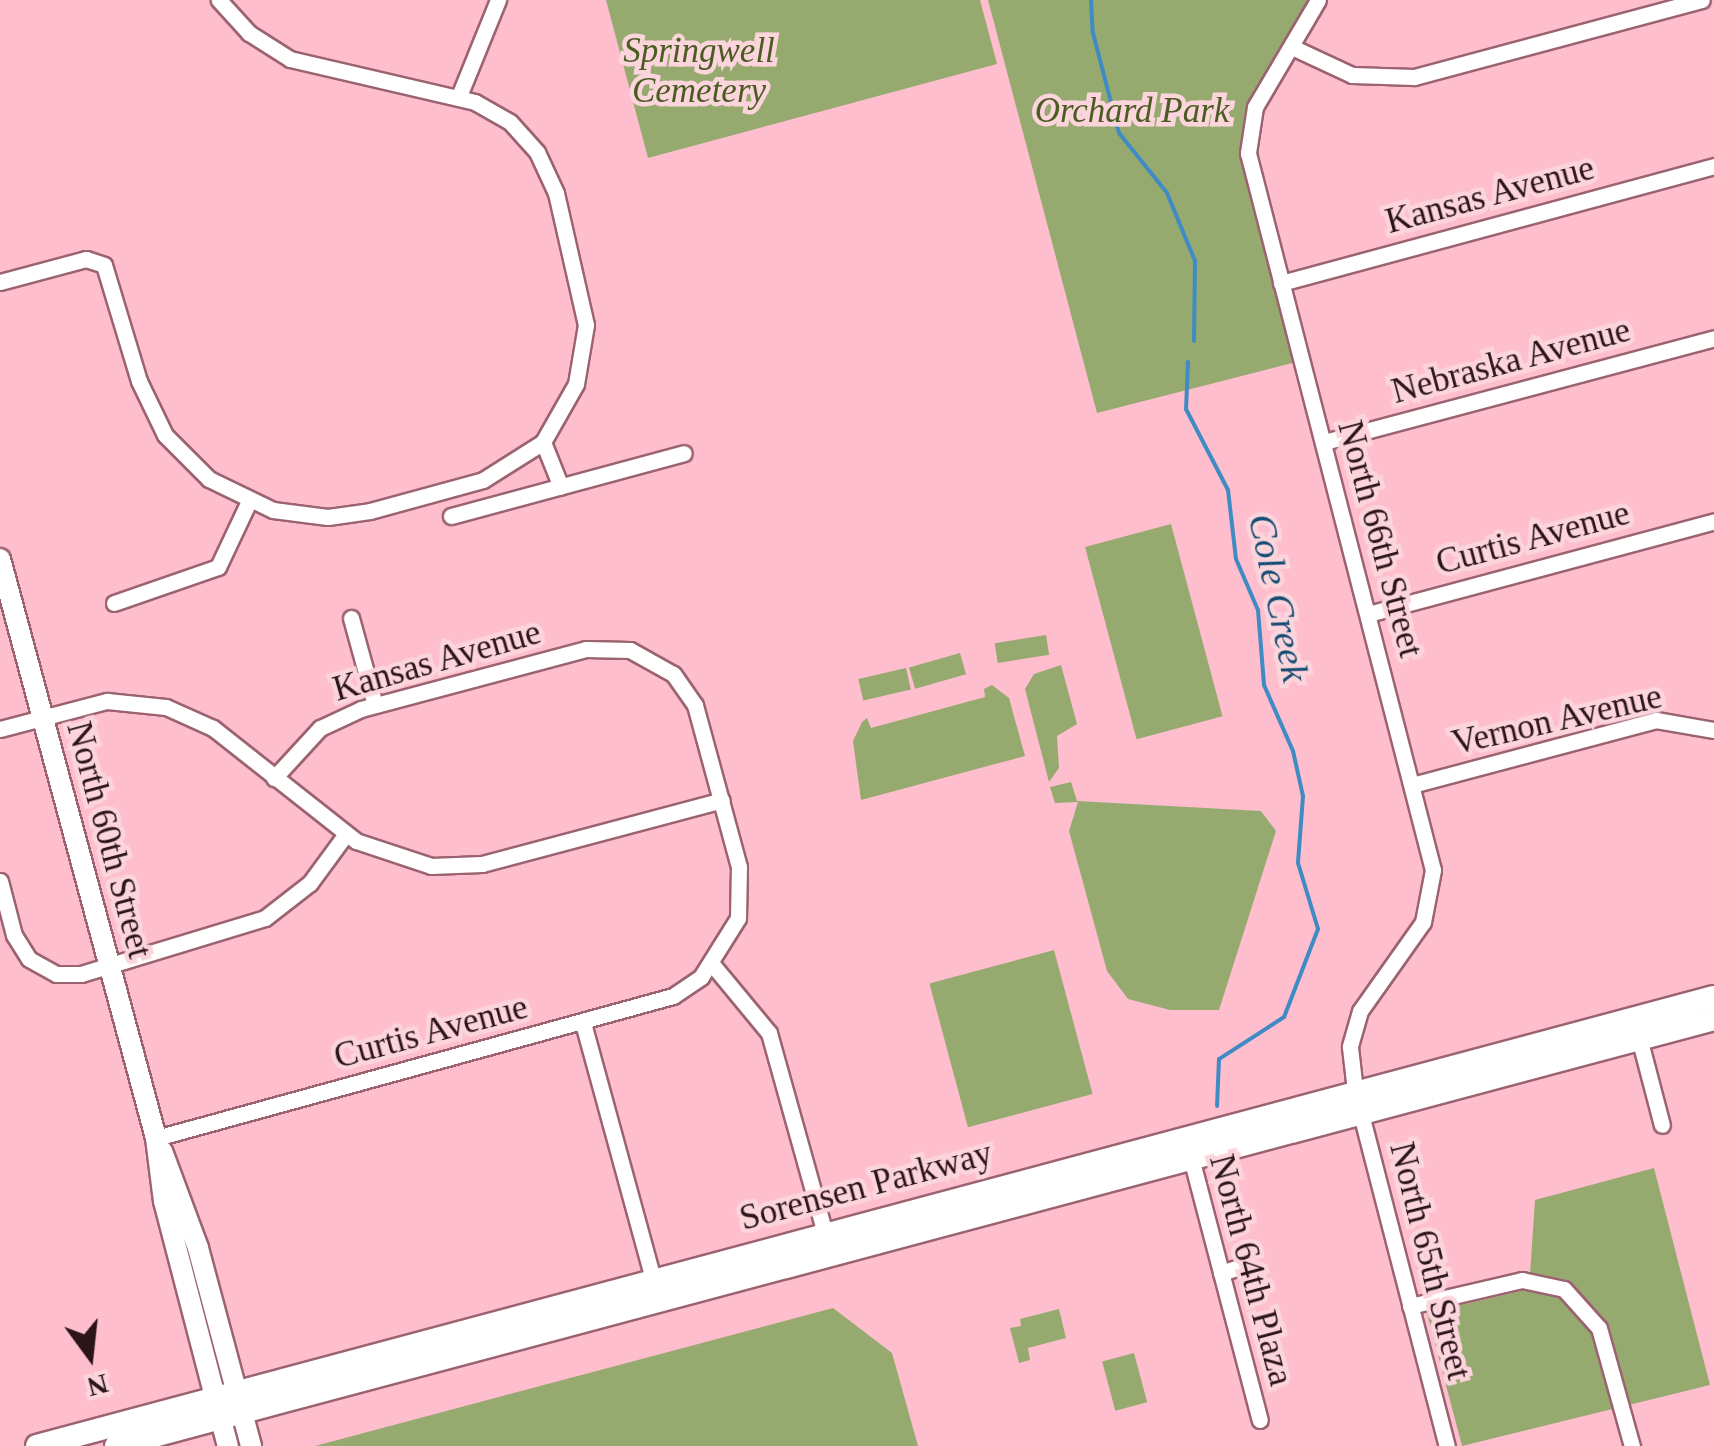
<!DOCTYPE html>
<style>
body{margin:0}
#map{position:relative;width:1714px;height:1446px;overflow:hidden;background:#febecd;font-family:Georgia,serif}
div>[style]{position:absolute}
.green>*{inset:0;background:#96aa70;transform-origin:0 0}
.stream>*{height:4px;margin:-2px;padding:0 2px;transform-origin:2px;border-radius:2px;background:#408bc3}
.roads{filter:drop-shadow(2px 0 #9b6370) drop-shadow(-2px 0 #9b6370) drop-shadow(0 2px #9b6370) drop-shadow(0 -2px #9b6370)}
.minor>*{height:15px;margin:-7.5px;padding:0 7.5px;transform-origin:7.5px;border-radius:7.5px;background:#fff}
.secondary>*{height:20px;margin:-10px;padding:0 10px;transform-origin:10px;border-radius:10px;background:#fff}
.primary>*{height:22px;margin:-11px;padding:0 11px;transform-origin:11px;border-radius:11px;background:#fff}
span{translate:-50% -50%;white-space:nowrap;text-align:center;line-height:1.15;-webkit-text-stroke:9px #fbd4dc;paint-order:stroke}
.park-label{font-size:35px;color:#4b5c22;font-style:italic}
.street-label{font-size:35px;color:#2b141a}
.water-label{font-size:38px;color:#144c73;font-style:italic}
.north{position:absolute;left:40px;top:1306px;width:100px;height:100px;-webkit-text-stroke:8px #fbd4dc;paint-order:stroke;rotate:165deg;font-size:28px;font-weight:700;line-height:40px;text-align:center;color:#2b141a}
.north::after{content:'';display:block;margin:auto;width:35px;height:45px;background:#2b141a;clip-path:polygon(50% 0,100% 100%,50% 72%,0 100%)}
</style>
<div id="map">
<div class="green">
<div style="clip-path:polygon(606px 0,980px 0,997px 64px,648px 158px)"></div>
<div style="clip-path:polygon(988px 0,1311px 0,1246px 115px,1242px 141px,1296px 362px,1097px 413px)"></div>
<div style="left:1171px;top:524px;width:199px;height:89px;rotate:75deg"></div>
<div style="left:1046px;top:635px;width:20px;height:52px;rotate:81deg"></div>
<div style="left:960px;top:653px;width:22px;height:53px;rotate:74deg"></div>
<div style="clip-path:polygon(1061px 665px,1077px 724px,1057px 736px,1059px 768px,1049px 782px,1025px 689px,1034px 674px)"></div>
<div style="left:906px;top:668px;width:22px;height:49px;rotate:77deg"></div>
<div style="clip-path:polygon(992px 685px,1009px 698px,1025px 756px,861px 800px,853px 741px,862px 722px,867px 718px,871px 728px,985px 697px,984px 689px)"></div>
<div style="clip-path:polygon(1071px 782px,1077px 801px,1261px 811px,1276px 831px,1219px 1010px,1170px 1010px,1128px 999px,1107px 971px,1069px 831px,1078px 802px,1055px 803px,1050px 787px)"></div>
<div style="left:1054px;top:950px;width:149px;height:129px;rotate:75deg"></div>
<div style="clip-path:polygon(1654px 1168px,1710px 1385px,1462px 1446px,1427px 1313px,1529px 1289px,1535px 1200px)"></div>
<div style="clip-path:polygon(833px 1308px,892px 1353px,918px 1446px,315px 1446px)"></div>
<div style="clip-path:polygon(1059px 1309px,1066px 1338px,1028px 1348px,1030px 1360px,1019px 1363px,1010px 1328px,1021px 1326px,1020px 1319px)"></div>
<div style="left:1134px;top:1353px;width:51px;height:33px;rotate:75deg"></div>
</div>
<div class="stream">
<div style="left:1091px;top:0;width:33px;rotate:87deg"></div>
<div style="left:1093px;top:33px;width:103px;rotate:75.4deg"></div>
<div style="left:1119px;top:133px;width:77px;rotate:51.3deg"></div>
<div style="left:1167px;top:193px;width:74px;rotate:67.6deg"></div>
<div style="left:1195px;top:261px;width:80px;rotate:90.7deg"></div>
<div style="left:1188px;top:362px;width:47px;rotate:92.4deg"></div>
<div style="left:1186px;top:409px;width:91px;rotate:62.6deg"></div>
<div style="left:1228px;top:490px;width:69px;rotate:83.4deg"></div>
<div style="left:1236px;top:559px;width:56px;rotate:66.7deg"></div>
<div style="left:1258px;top:610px;width:75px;rotate:85.4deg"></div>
<div style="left:1264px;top:685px;width:72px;rotate:66.3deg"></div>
<div style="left:1293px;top:751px;width:46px;rotate:77.5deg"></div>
<div style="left:1303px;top:796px;width:67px;rotate:94.3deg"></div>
<div style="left:1298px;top:863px;width:69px;rotate:73.1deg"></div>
<div style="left:1318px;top:929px;width:94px;rotate:111.1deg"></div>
<div style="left:1284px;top:1017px;width:77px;rotate:147.1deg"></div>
<div style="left:1219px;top:1059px;width:47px;rotate:92.4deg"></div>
</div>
<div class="roads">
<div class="minor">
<div style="left:1318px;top:0;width:124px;rotate:120.5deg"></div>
<div style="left:1255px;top:107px;width:47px;rotate:98.7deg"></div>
<div style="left:1248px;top:153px;width:740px;rotate:75.53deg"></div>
<div style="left:1433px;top:870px;width:53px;rotate:100.9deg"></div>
<div style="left:1423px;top:922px;width:109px;rotate:125.3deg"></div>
<div style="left:1360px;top:1011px;width:37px;rotate:106deg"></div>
<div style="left:1350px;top:1047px;width:44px;rotate:83.5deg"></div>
<div style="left:1355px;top:1091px;width:367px;rotate:75.5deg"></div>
<div style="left:1294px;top:48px;width:64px;rotate:25deg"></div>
<div style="left:1352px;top:75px;width:62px;rotate:1.8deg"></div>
<div style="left:1414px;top:77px;width:298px;rotate:-15deg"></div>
<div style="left:459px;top:96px;width:104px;rotate:-67.9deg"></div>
<div style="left:0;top:282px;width:89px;rotate:-15deg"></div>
<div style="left:86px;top:259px;width:19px;rotate:18deg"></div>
<div style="left:104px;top:265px;width:121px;rotate:73.2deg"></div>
<div style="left:139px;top:381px;width:60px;rotate:64.3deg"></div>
<div style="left:165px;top:435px;width:62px;rotate:45deg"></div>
<div style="left:209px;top:479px;width:71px;rotate:25.8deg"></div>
<div style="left:273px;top:510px;width:55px;rotate:7.3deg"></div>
<div style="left:328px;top:517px;width:42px;rotate:-8.1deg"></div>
<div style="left:370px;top:511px;width:117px;rotate:-15.3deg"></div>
<div style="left:483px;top:480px;width:71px;rotate:-32.3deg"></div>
<div style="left:543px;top:442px;width:67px;rotate:-60.4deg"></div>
<div style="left:576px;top:384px;width:60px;rotate:-80.4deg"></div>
<div style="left:586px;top:325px;width:135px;rotate:-102.8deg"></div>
<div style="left:556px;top:193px;width:45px;rotate:-114.9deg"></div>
<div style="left:537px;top:152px;width:40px;rotate:-132deg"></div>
<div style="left:510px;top:122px;width:40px;rotate:-150.3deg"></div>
<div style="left:475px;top:102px;width:190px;rotate:-166.9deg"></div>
<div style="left:290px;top:59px;width:49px;rotate:-147.6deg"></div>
<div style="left:249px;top:33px;width:45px;rotate:-132.3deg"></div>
<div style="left:1281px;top:283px;width:449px;rotate:-15.1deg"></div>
<div style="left:543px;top:442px;width:48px;rotate:68.2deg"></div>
<div style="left:1324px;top:442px;width:404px;rotate:-14.9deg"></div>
<div style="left:451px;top:516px;width:241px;rotate:-15.1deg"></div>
<div style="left:114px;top:603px;width:110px;rotate:-19.1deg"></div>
<div style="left:218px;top:567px;width:73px;rotate:-64.8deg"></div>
<div style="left:1368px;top:614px;width:358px;rotate:-15deg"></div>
<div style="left:351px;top:618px;width:90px;rotate:74.6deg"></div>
<div style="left:0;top:729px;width:111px;rotate:-14.7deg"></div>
<div style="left:107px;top:701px;width:59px;rotate:5.8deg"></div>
<div style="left:166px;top:707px;width:51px;rotate:24.1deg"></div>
<div style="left:213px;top:728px;width:182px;rotate:38.3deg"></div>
<div style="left:356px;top:841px;width:79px;rotate:18.4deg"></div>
<div style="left:431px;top:866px;width:51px;rotate:-2.2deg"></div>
<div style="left:482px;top:864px;width:248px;rotate:-14.9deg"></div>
<div style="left:1412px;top:785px;width:253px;rotate:-14.9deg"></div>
<div style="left:1656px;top:720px;width:59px;rotate:9.8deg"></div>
<div style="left:0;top:881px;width:56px;rotate:75.5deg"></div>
<div style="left:14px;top:935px;width:28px;rotate:58deg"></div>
<div style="left:29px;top:959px;width:31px;rotate:29deg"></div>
<div style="left:56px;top:974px;width:25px"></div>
<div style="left:81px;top:974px;width:192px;rotate:-16.9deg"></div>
<div style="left:265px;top:918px;width:57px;rotate:-37.9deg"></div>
<div style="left:310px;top:883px;width:61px;rotate:-53.7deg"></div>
<div style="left:712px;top:964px;width:89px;rotate:50.4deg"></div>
<div style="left:769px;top:1033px;width:216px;rotate:74.4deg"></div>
<div style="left:583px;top:1023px;width:276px;rotate:74.7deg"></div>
<div style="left:1637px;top:1030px;width:98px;rotate:75.3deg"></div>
<div style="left:156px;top:1138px;width:536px;rotate:-15.36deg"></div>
<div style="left:673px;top:996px;width:34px;rotate:-34deg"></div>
<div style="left:701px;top:977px;width:70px;rotate:-57.9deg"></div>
<div style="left:738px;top:918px;width:51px;rotate:-88.9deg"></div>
<div style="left:739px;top:867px;width:168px;rotate:-105.2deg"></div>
<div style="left:695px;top:705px;width:38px;rotate:-125deg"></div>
<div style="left:673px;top:674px;width:49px;rotate:-150.8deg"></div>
<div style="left:630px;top:650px;width:44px;rotate:-178.7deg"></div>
<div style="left:586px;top:649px;width:233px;rotate:165.1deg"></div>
<div style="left:361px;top:709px;width:45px;rotate:155.1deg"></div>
<div style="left:320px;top:728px;width:68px;rotate:132.6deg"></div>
<div style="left:1190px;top:1154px;width:275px;rotate:75.3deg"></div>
<div style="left:1221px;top:1273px;width:26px;rotate:-18deg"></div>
<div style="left:1410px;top:1306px;width:115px;rotate:-13.1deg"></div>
<div style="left:1522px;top:1280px;width:43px;rotate:12.1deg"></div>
<div style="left:1564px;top:1289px;width:52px;rotate:48.1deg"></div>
<div style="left:1599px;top:1328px;width:123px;rotate:74.4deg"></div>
</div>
<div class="secondary">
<div style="left:0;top:559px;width:600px;rotate:74.92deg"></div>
<div style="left:156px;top:1138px;width:64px;rotate:82.8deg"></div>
<div style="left:164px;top:1201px;width:253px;rotate:75.4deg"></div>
<div style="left:162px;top:1151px;width:103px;rotate:69.6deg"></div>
<div style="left:198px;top:1248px;width:205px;rotate:75deg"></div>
</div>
<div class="primary">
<div style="left:37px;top:1446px;width:1736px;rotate:-14.99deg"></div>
<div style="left:116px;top:1446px;width:1654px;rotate:-14.96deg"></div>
</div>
</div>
<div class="park-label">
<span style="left:699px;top:71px">Springwell<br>Cemetery</span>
<span style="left:1132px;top:111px">Orchard Park</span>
</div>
<div class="street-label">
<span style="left:1490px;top:195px;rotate:-15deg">Kansas Avenue</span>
<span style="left:1511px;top:361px;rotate:-15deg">Nebraska Avenue</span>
<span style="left:1533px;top:538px;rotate:-15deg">Curtis Avenue</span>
<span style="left:1380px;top:539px;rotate:75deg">North 66th Street</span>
<span style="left:437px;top:661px;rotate:-16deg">Kansas Avenue</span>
<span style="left:1557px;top:720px;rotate:-13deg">Vernon Avenue</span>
<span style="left:109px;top:840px;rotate:75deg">North 60th Street</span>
<span style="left:431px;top:1032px;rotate:-15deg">Curtis Avenue</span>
<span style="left:866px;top:1186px;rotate:-15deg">Sorensen Parkway</span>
<span style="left:1430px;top:1261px;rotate:76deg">North 65th Street</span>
<span style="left:1251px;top:1270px;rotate:75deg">North 64th Plaza</span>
</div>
<div class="water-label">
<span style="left:1278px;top:598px;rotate:78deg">Cole Creek</span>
</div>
<div class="north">N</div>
</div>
